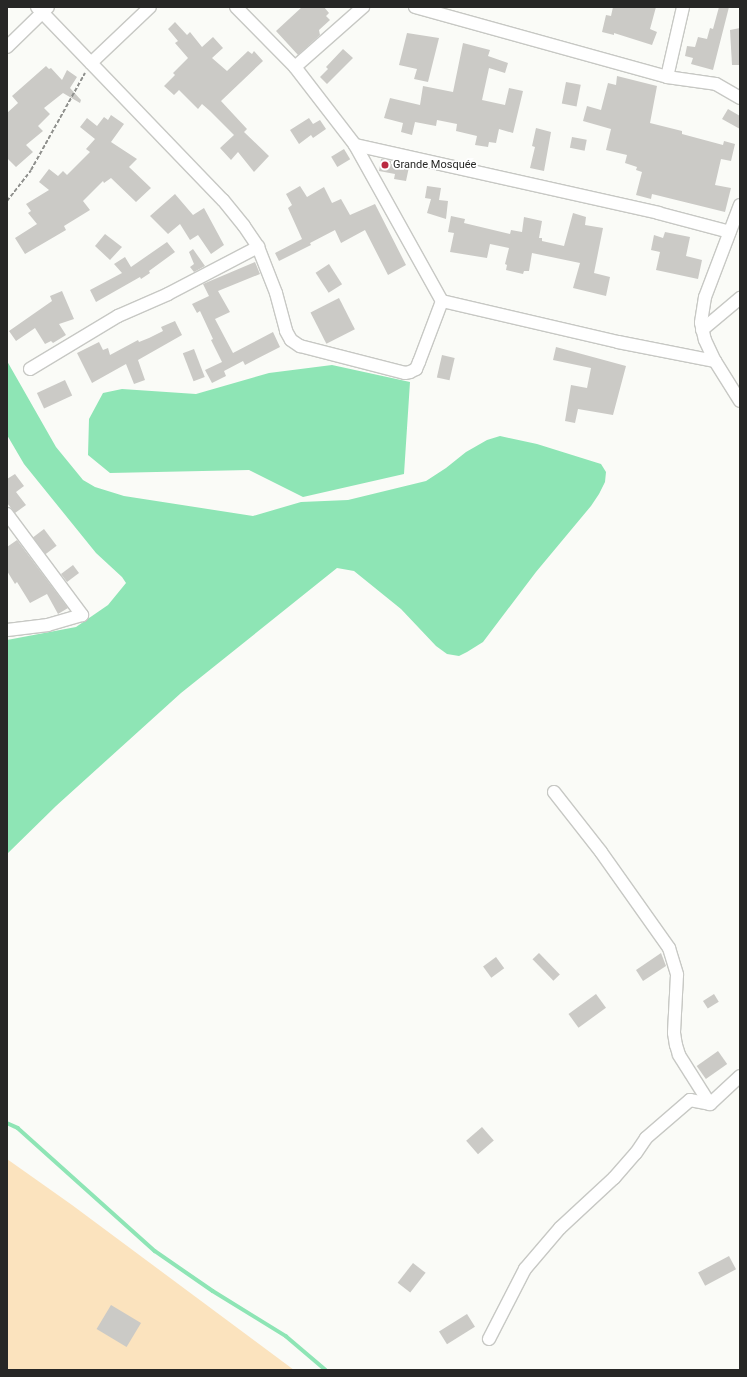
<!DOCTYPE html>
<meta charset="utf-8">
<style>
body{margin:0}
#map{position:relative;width:747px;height:1377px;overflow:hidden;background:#fafbf7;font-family:Roboto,sans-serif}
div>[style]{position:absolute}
.green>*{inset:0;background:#fbe3be}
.water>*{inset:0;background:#8ee5b5}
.stream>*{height:3.5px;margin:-1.75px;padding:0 1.75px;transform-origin:1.75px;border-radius:1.75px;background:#8ee5b5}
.building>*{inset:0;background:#cbcac6;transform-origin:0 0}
.path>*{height:2px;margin-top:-1px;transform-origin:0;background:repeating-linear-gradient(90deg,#8f908d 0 4px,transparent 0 6px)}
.roads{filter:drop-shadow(1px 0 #c7c8c4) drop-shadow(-1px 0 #c7c8c4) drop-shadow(0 1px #c7c8c4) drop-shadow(0 -1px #c7c8c4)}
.street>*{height:12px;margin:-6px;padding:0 6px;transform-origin:6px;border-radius:6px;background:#fff}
.dots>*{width:11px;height:11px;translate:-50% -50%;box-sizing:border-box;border:2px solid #fff;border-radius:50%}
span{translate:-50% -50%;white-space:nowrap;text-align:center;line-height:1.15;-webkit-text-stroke:3.5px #fff;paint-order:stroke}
.poi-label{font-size:11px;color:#272726}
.left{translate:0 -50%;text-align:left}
.frame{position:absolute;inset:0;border:8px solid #272726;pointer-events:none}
</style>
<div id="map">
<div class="green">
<div style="clip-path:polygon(7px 1159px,72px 1205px,294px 1370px,7px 1370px)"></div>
</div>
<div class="water">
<div style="clip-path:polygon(7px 361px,56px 447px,83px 480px,95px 487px,124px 496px,253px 516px,301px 502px,348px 500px,426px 481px,446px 468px,466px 452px,487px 440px,500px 436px,537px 444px,601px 464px,606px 472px,605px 482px,599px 494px,591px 506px,536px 572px,483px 642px,467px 652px,459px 656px,447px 654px,436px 646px,401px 609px,354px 571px,337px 568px,181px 693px,56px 806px,7px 854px,7px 640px,76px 627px,108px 605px,126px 583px,122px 577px,96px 553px,24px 464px,7px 435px)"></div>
<div style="clip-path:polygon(332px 365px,410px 382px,404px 474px,303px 497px,249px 470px,110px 473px,88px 455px,89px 419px,103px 393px,122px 389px,196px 394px,269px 373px)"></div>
</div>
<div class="stream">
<div style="left:7px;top:1123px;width:12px;rotate:24deg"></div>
<div style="left:18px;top:1128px;width:184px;rotate:41.9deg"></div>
<div style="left:155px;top:1251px;width:70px;rotate:34.6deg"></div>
<div style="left:213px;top:1291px;width:86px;rotate:31.7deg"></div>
<div style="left:286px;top:1336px;width:52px;rotate:40.4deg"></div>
</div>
<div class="building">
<div style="clip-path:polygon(302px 7px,324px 7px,329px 13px,326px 16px,330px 20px,319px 30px,320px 35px,298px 55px,276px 31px)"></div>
<div style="clip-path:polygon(613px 7px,656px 7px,650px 29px,657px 32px,652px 45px,614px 33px,614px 35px,602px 32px,606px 15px,611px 16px)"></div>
<div style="clip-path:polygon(719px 7px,729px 7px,713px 70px,691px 64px,693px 58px,685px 56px,687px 46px,695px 47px,698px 37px,707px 39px,710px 28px,713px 29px)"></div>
<div style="clip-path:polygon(175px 22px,187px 35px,190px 32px,202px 47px,213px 37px,223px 48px,212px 58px,227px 71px,248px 51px,252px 54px,254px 51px,263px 61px,221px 101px,247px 129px,244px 132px,269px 156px,254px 172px,238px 152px,231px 160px,220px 148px,234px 135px,210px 111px,202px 104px,198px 109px,179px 90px,174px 95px,164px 86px,175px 75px,173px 73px,188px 58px,175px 43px,178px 41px,168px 29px)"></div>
<div style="clip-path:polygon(740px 28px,740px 65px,732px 65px,730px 30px)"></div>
<div style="clip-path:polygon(407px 33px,439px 38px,428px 82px,414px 79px,417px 69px,399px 65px)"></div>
<div style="clip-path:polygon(463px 43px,490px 50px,488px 56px,508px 63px,505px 73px,489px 68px,482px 100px,505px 105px,509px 88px,523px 91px,513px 133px,499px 129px,496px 143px,489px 142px,488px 147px,475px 145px,477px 136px,456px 131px,457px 124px,437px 120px,436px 126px,415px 122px,412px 135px,401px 132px,403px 123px,384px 118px,390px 98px,420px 105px,423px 86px,453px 92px)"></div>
<div style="clip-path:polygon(343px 49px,353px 58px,327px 84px,320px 77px,328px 69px,326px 67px)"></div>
<div style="clip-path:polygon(46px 66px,49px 69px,51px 68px,62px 80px,67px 70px,77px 77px,70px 88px,81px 100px,80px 103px,63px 93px,44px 108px,50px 114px,38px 126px,43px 131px,26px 145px,33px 152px,16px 167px,7px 158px,7px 113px,18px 103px,12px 96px)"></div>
<div style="clip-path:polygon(617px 76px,657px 86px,650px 123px,682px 131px,682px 134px,723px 145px,724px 141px,735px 144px,731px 161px,721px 159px,715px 185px,731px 188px,725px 212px,652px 194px,651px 199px,636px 195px,642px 172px,636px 170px,637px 167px,625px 163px,627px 155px,606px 150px,611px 129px,583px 121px,587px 106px,601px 110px,608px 83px,616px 85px)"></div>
<div style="left:566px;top:82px;width:15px;height:22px;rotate:11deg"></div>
<div style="clip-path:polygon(728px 109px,740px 116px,740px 129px,722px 119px)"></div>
<div style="clip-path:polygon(111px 115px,124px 124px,111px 142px,137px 159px,129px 167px,151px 188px,136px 202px,111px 178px,104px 183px,103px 181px,83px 201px,90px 210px,64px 226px,66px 230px,25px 254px,15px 238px,37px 224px,28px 213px,31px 211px,26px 204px,49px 190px,39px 182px,49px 169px,58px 176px,63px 171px,67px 175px,90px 152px,86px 149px,95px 139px,80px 127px,87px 118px,97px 126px,104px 117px,108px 120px)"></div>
<div style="clip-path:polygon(309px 118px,313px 124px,320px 120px,326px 129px,313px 138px,311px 135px,299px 144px,290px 130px)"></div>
<div style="clip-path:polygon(536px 128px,551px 132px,544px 171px,530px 168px,535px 147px,532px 146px)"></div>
<div style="left:572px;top:137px;width:15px;height:11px;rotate:11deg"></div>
<div style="left:344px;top:149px;width:12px;height:15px;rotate:59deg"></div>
<div style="clip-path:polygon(381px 159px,391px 161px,391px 164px,409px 167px,406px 181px,394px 179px,395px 174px,379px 171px)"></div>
<div style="clip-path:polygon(300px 186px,307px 197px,324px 187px,332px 203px,341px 199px,350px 215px,375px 204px,406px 265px,388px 275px,365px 230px,341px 243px,335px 230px,310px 243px,311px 245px,279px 261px,275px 253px,302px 239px,288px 208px,292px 205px,286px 194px)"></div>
<div style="clip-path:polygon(427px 186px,441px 188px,439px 200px,448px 201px,446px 219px,427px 213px,431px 199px,425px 198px)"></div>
<div style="clip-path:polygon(175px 194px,193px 215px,204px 208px,224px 245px,211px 254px,198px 235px,190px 240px,180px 224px,168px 234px,150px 216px)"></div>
<div style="clip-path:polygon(573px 213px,586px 217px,585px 225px,603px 228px,594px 273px,610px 277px,606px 296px,573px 288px,580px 263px,532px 253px,529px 271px,524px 271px,523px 274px,506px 270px,507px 265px,505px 264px,509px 248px,490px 244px,487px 258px,450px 252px,454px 233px,448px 232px,451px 216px,465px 219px,464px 223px,510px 234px,511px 230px,522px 232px,524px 217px,542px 221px,539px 238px,542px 238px,542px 241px,564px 246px)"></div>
<div style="clip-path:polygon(665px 232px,690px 237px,686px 256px,702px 260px,698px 279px,656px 270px,660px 252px,651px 250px,654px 235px,663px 238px)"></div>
<div style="clip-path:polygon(105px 234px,122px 247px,110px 260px,95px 246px)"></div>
<div style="clip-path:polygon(167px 242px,175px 252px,149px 271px,150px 273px,141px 279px,140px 277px,96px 302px,90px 290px,122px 273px,114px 264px,125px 257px,131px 267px)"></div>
<div style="clip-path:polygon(193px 249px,205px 266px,194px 272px,190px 267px,194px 264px,189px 252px)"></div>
<div style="clip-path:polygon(255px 262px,260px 274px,218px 291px,230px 312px,215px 319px,233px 353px,273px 332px,280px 347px,245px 365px,243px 361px,224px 371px,226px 376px,212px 383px,205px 370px,222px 362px,211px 340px,213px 339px,200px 311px,197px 313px,192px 304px,209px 296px,203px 284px)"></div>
<div style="left:329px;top:264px;width:24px;height:16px;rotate:57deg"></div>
<div style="clip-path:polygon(62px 291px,74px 319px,59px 324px,66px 335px,53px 343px,51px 341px,45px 344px,35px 328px,16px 341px,9px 331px,52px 301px,50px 296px)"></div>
<div style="left:339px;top:298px;width:35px;height:32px;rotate:63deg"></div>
<div style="clip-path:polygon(175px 321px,182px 335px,138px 360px,145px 380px,134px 384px,126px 364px,92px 383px,77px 353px,99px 342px,103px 350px,108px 348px,110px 355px,138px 340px,139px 342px,149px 338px,163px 331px,161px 327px)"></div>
<div style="clip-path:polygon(556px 347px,626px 366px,613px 415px,578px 409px,575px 423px,565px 421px,571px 385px,587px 388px,591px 368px,553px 360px)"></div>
<div style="left:194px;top:349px;width:30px;height:12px;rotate:69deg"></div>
<div style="left:442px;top:355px;width:13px;height:23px;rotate:13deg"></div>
<div style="left:65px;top:380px;width:17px;height:31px;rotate:65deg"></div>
<div style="clip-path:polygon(15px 474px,24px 486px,16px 492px,26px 505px,15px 513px,7px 503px,7px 479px)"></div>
<div style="left:44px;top:529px;width:21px;height:14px;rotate:53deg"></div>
<div style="clip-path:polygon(17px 540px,68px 608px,58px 614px,47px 594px,30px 603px,17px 582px,15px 584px,7px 571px,7px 547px)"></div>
<div style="left:73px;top:565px;width:10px;height:15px;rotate:53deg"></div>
<div style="left:539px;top:953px;width:30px;height:9px;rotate:46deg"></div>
<div style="clip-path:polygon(661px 953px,666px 966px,643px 981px,636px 970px)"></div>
<div style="left:496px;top:957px;width:14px;height:16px;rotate:54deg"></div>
<div style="left:596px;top:994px;width:17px;height:34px;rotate:54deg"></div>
<div style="left:714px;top:994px;width:9px;height:13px;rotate:58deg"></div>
<div style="left:718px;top:1051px;width:16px;height:26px;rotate:55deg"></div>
<div style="left:482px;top:1127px;width:18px;height:21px;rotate:49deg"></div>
<div style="left:729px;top:1256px;width:15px;height:35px;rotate:62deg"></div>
<div style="left:413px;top:1263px;width:16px;height:25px;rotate:38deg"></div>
<div style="left:111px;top:1305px;width:35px;height:28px;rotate:31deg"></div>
<div style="left:467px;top:1314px;width:15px;height:33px;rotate:58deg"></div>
</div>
<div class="path">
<div style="left:7px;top:201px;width:39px;rotate:-52deg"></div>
<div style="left:31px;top:170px;width:111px;rotate:-60.9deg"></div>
</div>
<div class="roads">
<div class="street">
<div style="left:37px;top:7px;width:268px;rotate:46.1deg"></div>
<div style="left:223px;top:200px;width:33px;rotate:51deg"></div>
<div style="left:244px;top:226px;width:25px;rotate:56deg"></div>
<div style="left:258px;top:247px;width:49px;rotate:68.6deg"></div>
<div style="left:276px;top:293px;width:39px;rotate:75deg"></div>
<div style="left:286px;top:331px;width:10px;rotate:61deg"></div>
<div style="left:291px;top:340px;width:11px;rotate:34deg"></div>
<div style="left:300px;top:346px;width:108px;rotate:14.4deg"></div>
<div style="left:405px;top:373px;width:5px;rotate:-11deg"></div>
<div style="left:410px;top:372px;width:7px;rotate:-27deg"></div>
<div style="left:416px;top:369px;width:8px;rotate:-67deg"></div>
<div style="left:419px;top:362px;width:65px;rotate:-69.3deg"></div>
<div style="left:236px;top:7px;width:84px;rotate:45.5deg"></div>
<div style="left:295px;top:67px;width:98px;rotate:52.4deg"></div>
<div style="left:355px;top:145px;width:179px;rotate:60.9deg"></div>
<div style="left:442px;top:301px;width:181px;rotate:13.1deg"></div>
<div style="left:618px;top:342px;width:99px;rotate:11.1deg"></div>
<div style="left:415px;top:7px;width:262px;rotate:15.5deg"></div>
<div style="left:667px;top:77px;width:49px;rotate:8.1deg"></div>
<div style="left:716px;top:84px;width:28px;rotate:30deg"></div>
<div style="left:7px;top:47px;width:57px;rotate:-44.3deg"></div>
<div style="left:91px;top:63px;width:81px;rotate:-43.5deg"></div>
<div style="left:295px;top:67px;width:91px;rotate:-41.4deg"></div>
<div style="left:667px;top:77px;width:72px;rotate:-77.1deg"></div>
<div style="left:355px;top:145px;width:311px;rotate:12.6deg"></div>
<div style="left:658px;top:213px;width:74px;rotate:14.8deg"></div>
<div style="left:740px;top:205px;width:98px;rotate:110.8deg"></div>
<div style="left:705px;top:297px;width:26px;rotate:99deg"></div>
<div style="left:701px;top:323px;width:17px;rotate:77deg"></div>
<div style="left:705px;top:340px;width:23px;rotate:65deg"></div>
<div style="left:715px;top:361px;width:47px;rotate:58deg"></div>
<div style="left:702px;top:330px;width:50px;rotate:-40.1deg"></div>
<div style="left:30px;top:369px;width:103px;rotate:-31.1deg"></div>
<div style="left:118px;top:316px;width:55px;rotate:-23.7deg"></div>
<div style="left:168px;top:294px;width:102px;rotate:-27.6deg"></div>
<div style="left:7px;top:514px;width:126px;rotate:53.4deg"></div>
<div style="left:82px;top:615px;width:35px;rotate:164deg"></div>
<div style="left:48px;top:625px;width:41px;rotate:173deg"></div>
<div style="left:554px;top:792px;width:76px;rotate:51.9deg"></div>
<div style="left:601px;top:852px;width:118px;rotate:54.7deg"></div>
<div style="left:669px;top:948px;width:28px;rotate:73deg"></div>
<div style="left:677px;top:975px;width:58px;rotate:93deg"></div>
<div style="left:674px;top:1033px;width:12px;rotate:81deg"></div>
<div style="left:676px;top:1045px;width:10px;rotate:73deg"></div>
<div style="left:679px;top:1055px;width:58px;rotate:57.7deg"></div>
<div style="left:489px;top:1339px;width:79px;rotate:-62.8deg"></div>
<div style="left:525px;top:1269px;width:54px;rotate:-49.5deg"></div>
<div style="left:560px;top:1228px;width:74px;rotate:-42.8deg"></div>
<div style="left:614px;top:1178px;width:33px;rotate:-49deg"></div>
<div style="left:636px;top:1153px;width:18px;rotate:-56deg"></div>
<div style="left:646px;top:1138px;width:58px;rotate:-40.8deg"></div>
<div style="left:690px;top:1100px;width:20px;rotate:11deg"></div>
<div style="left:710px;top:1104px;width:41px;rotate:-43deg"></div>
</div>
</div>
<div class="dots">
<div style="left:385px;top:165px;background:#ba2941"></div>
</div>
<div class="poi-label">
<span class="left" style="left:393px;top:165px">Grande Mosquée</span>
</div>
<div class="frame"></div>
</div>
